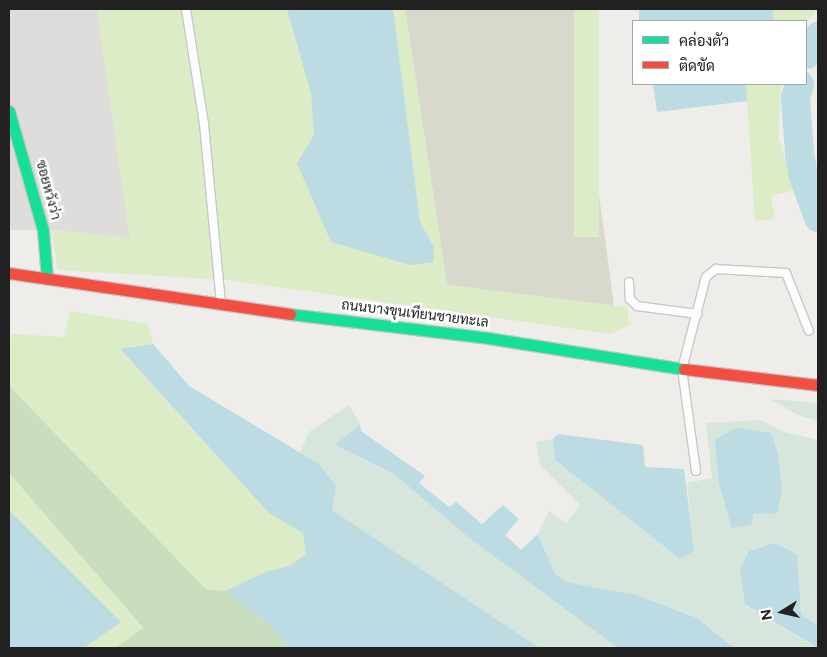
<!DOCTYPE html>
<meta charset="utf-8">
<style>
body{margin:0}
#map{position:relative;width:827px;height:657px;overflow:hidden;background:#efede9;font-family:Figtree,Sarabun,sans-serif}
div>[style]{position:absolute}
.residential>*{inset:0;background:#dedddb}
.construction>*{inset:0;background:#d8d8cb}
.grass>*{inset:0;background:#dbecc7;transform-origin:0 0}
.forest>*{inset:0;background:#c9debe}
.wetland>*{inset:0;background:#d7e6dd}
.water>*{inset:0;background:#bcdbe3;transform-origin:0 0}
.river>*{height:29px;margin:-14.5px;padding:0 14.5px;transform-origin:14.5px;border-radius:14.5px;background:#bcdbe3}
.roads{filter:drop-shadow(1px 0 #c8c7c5) drop-shadow(-1px 0 #c8c7c5) drop-shadow(0 1px #c8c7c5) drop-shadow(0 -1px #c8c7c5)}
.lane>*{height:8px;margin:-4px;padding:0 4px;transform-origin:4px;border-radius:4px;background:#fdfcfc}
.fast>*{height:11px;margin:-5.5px;padding:0 5.5px;transform-origin:5.5px;border-radius:5.5px;background:#16e098}
.jam>*{height:11px;margin:-5.5px;padding:0 5.5px;transform-origin:5.5px;border-radius:5.5px;background:#f24e42}
span{translate:-50% -50%;white-space:nowrap;text-align:center;line-height:1.15;-webkit-text-stroke:5px #fff;paint-order:stroke}
.street-label{font-size:14px;color:#212121}
.frame{position:absolute;inset:0;border:10px solid #212121;pointer-events:none}
.legend{position:absolute;left:632px;top:20px;width:175px;height:65px;box-sizing:border-box;background:#fff;border:1px solid #a6a6a6;margin:0;padding:6px 9px;list-style:none;font-size:15px;color:#212121}
.legend li{display:flex;align-items:center;gap:10px;height:25px}
.legend b{width:25px;border:1px solid #a6a6a6}
.north{position:absolute;left:757px;top:587px;width:50px;height:50px;-webkit-text-stroke:4px #fff;paint-order:stroke;rotate:260deg;font-size:14px;font-weight:700;line-height:20px;text-align:center;color:#212121}
.north::after{content:'';display:block;margin:auto;width:18px;height:22px;background:#212121;clip-path:polygon(50% 0,100% 100%,50% 72%,0 100%)}
</style>
<div id="map">
<div class="residential">
<div style="clip-path:polygon(9px 9px,97px 9px,130px 238px,51px 230px,9px 230px)"></div>
</div>
<div class="construction">
<div style="clip-path:polygon(405px 9px,574px 9px,614px 306px,447px 285px)"></div>
</div>
<div class="grass">
<div style="clip-path:polygon(97px 9px,287px 9px,311px 94px,314px 135px,297px 163px,434px 247px,420px 222px,393px 9px,405px 9px,447px 285px,627px 307px,629px 325px,611px 334px,228px 280px,58px 270px,51px 230px,130px 238px)"></div>
<div style="left:574px;top:9px;width:25px;height:228px"></div>
<div style="clip-path:polygon(773px 9px,818px 9px,818px 10px,806px 22px,757px 21px)"></div>
<div style="clip-path:polygon(746px 84px,781px 84px,778px 136px,794px 190px,771px 196px,775px 219px,755px 221px)"></div>
<div style="clip-path:polygon(70px 311px,148px 324px,153px 344px,120px 350px,269px 513px,303px 533px,306px 554px,290px 566px,268px 571px,225px 591px,206px 589px,9px 386px,9px 338px,14px 334px,64px 337px)"></div>
<div style="clip-path:polygon(9px 473px,143px 629px,115px 648px,84px 648px,120px 621px,9px 510px)"></div>
</div>
<div class="forest">
<div style="clip-path:polygon(9px 386px,206px 589px,225px 591px,267px 623px,291px 648px,115px 648px,143px 628px,9px 473px)"></div>
</div>
<div class="wetland">
<div style="clip-path:polygon(770px 399px,818px 403px,818px 421px,798px 415px)"></div>
<div style="clip-path:polygon(349px 405px,360px 424px,335px 445px,394px 474px,469px 538px,618px 648px,540px 648px,332px 510px,300px 453px,309px 432px)"></div>
<div style="clip-path:polygon(761px 420px,781px 431px,818px 440px,818px 626px,801px 614px,797px 554px,774px 543px,749px 551px,745px 604px,817px 648px,734px 648px,697px 618px,636px 595px,567px 582px,555px 574px,538px 534px,549px 511px,566px 523px,580px 505px,540px 465px,536px 442px,553px 439px,555px 460px,680px 559px,694px 551px,687px 483px,712px 478px,706px 423px)"></div>
</div>
<div class="water">
<div style="clip-path:polygon(287px 9px,393px 9px,420px 222px,434px 247px,433px 262px,410px 265px,331px 242px,297px 163px,314px 135px,311px 94px)"></div>
<div style="left:639px;top:9px;width:134px;height:12px"></div>
<div style="clip-path:polygon(653px 84px,746px 84px,747px 101px,657px 112px)"></div>
<div style="clip-path:polygon(153px 344px,189px 386px,319px 464px,336px 486px,332px 510px,540px 648px,291px 648px,267px 623px,225px 591px,268px 571px,290px 566px,306px 554px,303px 533px,269px 513px,120px 349px)"></div>
<div style="clip-path:polygon(360px 424px,361px 431px,425px 476px,419px 483px,449px 507px,456px 502px,482px 524px,503px 505px,519px 519px,505px 535px,521px 550px,538px 534px,555px 574px,567px 582px,636px 595px,697px 618px,734px 648px,618px 648px,469px 538px,394px 474px,335px 445px)"></div>
<div style="clip-path:polygon(737px 427px,771px 433px,778px 453px,782px 490px,777px 514px,754px 513px,751px 525px,732px 528px,719px 484px,715px 440px)"></div>
<div style="clip-path:polygon(558px 434px,643px 445px,645px 467px,684px 469px,694px 551px,680px 559px,555px 460px,553px 439px)"></div>
<div style="clip-path:polygon(9px 510px,121px 622px,84px 648px,9px 648px)"></div>
<div style="clip-path:polygon(774px 543px,797px 554px,801px 614px,818px 626px,818px 648px,745px 604px,740px 570px,749px 551px)"></div>
</div>
<div class="river">
<div style="left:806px;top:54px;width:8px;rotate:-76deg"></div>
<div style="left:808px;top:46px;width:14px;rotate:-45deg"></div>
<div style="left:799px;top:84px;width:15px;rotate:106deg"></div>
<div style="left:795px;top:98px;width:55px;rotate:85.8deg"></div>
<div style="left:799px;top:153px;width:23px;rotate:80deg"></div>
<div style="left:803px;top:176px;width:44px;rotate:69.9deg"></div>
</div>
<div class="roads">
<div class="lane">
<div style="left:186px;top:9px;width:116px;rotate:81.1deg"></div>
<div style="left:204px;top:124px;width:180px;rotate:84.6deg"></div>
<div style="left:629px;top:282px;width:17px;rotate:87deg"></div>
<div style="left:630px;top:299px;width:10px;rotate:45deg"></div>
<div style="left:637px;top:306px;width:61px;rotate:7.6deg"></div>
<div style="left:696px;top:471px;width:103px;rotate:-97.8deg"></div>
<div style="left:682px;top:369px;width:95px;rotate:-75.4deg"></div>
<div style="left:706px;top:277px;width:13px;rotate:-39deg"></div>
<div style="left:716px;top:269px;width:70px;rotate:3.3deg"></div>
<div style="left:786px;top:273px;width:62px;rotate:68.4deg"></div>
</div>
<div class="fast">
<div style="left:9px;top:111px;width:124px;rotate:74.1deg"></div>
<div style="left:43px;top:230px;width:49px;rotate:85.3deg"></div>
<div style="left:290px;top:314px;width:199px;rotate:6.9deg"></div>
<div style="left:488px;top:338px;width:198px;rotate:9deg"></div>
</div>
<div class="jam">
<div style="left:9px;top:273px;width:284px;rotate:8.3deg"></div>
<div style="left:684px;top:369px;width:135px;rotate:6.8deg"></div>
</div>
</div>
<div class="street-label">
<span style="left:48px;top:190px;rotate:75deg">ซอยหวังว่า</span>
<span style="left:415px;top:314px;rotate:7deg">ถนนบางขุนเทียนชายทะเล</span>
</div>
<div class="frame"></div>
<ul class="legend">
<li><b style="height:6px;background:#16e098"></b>คล่องตัว</li>
<li><b style="height:6px;background:#f24e42"></b>ติดขัด</li>
</ul>
<div class="north">N</div>
</div>
